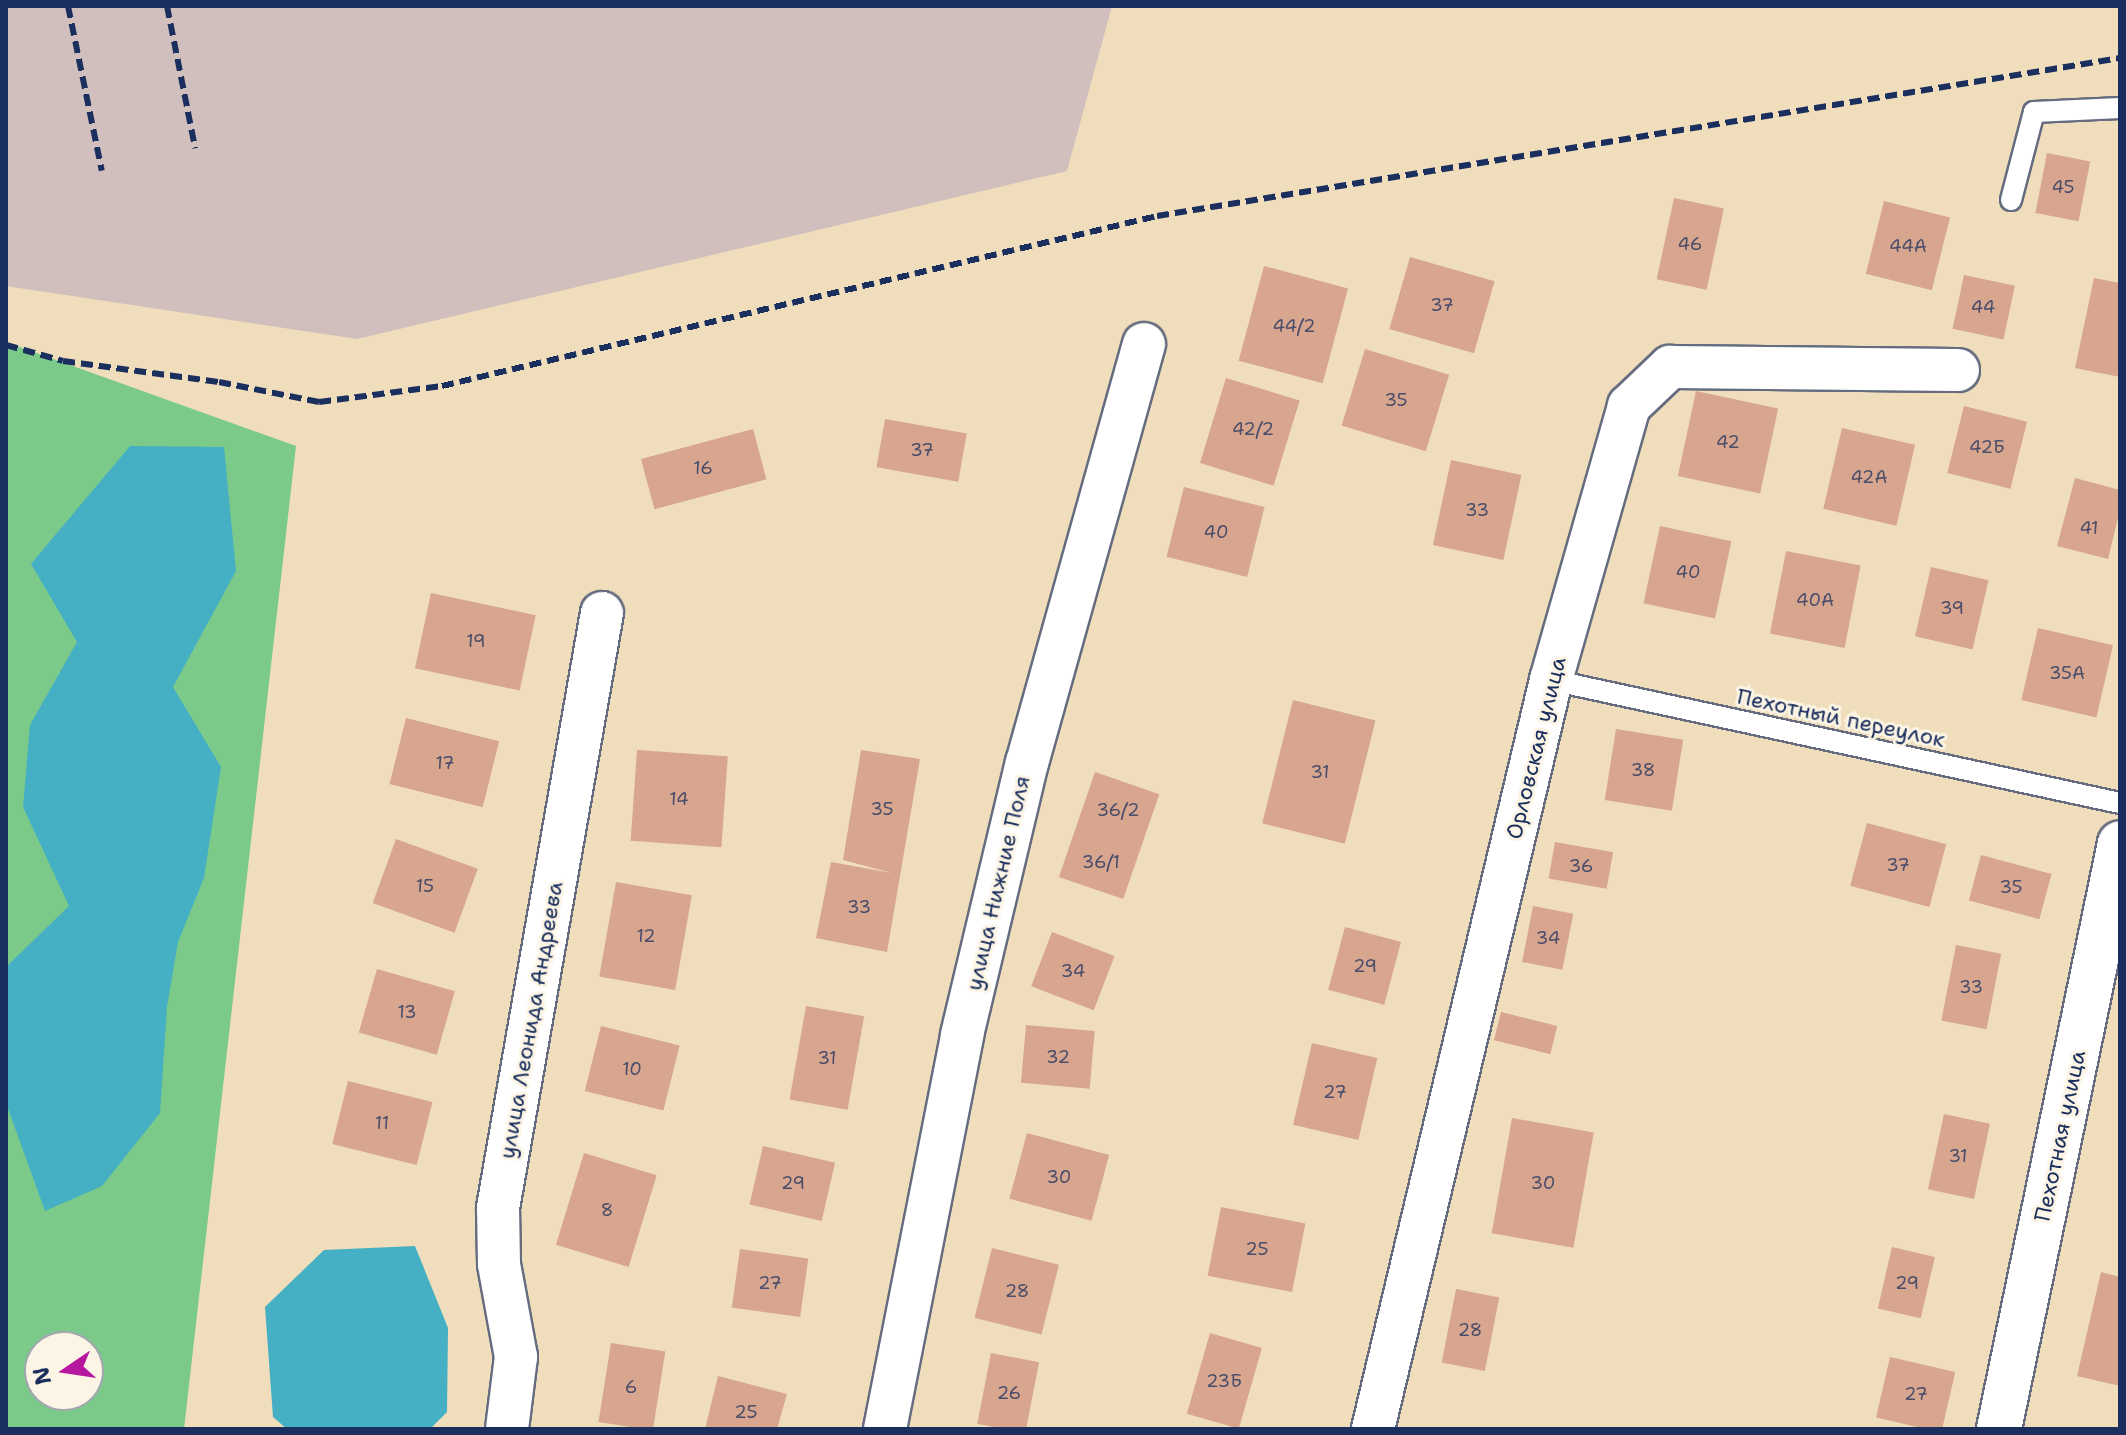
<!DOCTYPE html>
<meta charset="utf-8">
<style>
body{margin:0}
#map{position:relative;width:2126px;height:1435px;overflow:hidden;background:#efddbb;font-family:"Shantell Sans",sans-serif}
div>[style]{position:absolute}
.industrial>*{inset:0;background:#d1bfbd}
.green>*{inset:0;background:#7bca8a}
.water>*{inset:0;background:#45afc3}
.building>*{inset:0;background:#d8a68e;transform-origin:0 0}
.roads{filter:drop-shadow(2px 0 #656c7f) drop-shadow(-2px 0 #656c7f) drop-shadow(0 2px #656c7f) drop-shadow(0 -2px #656c7f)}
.lane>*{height:20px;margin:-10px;padding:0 10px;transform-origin:10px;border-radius:10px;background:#fff}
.street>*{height:42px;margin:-21px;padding:0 21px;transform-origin:21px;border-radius:21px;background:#fff}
.secondary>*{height:44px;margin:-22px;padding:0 22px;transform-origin:22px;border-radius:22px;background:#fff}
.rail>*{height:6px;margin-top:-3px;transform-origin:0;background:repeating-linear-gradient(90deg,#1b2f5e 0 12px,transparent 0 18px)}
span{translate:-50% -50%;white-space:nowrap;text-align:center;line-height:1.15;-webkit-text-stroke:6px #fcf5e5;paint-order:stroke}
.number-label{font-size:18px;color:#4a4d6a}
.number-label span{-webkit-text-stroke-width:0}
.street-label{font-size:22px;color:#1b2f5e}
.frame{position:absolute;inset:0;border:8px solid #1b2f5e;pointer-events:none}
.north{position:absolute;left:24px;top:1331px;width:80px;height:80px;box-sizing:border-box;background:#fcf5e5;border:2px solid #a2a6af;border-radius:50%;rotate:257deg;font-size:22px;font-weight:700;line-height:32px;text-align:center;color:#1b2f5e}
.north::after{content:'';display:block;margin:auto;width:28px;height:36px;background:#b5179e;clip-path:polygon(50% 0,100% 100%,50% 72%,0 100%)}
</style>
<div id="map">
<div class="industrial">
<div style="clip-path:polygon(6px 6px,1112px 6px,1067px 171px,357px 339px,6px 286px)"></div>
</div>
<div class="green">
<div style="clip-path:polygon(evenodd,6px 342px,296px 446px,184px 1429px,6px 1429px,6px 342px,40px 1347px,88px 1347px,88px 1395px,40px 1395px,40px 1347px)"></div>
</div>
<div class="water">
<div style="clip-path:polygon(130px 446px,224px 447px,236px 571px,173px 687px,221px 767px,204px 878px,178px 942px,167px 1007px,160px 1113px,102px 1186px,45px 1211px,6px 1103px,6px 967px,69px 906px,23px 807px,30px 725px,77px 642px,31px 564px)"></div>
<div style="clip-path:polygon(415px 1246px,448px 1328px,447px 1412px,430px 1429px,287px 1429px,273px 1417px,265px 1307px,324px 1250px)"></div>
</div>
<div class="building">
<div style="left:2047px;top:153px;width:44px;height:61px;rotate:11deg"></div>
<div style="left:1674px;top:198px;width:51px;height:83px;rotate:12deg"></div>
<div style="left:1884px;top:201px;width:68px;height:75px;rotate:14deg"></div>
<div style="left:1410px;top:257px;width:88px;height:75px;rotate:16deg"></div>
<div style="left:1264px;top:266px;width:87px;height:98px;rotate:15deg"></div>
<div style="left:1964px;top:275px;width:52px;height:55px;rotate:12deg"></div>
<div style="clip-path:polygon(2094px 278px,2120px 283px,2120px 377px,2075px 368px)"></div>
<div style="left:1365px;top:349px;width:88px;height:80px;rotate:17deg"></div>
<div style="left:1226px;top:378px;width:77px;height:89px;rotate:17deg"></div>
<div style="left:1696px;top:391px;width:84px;height:87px;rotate:12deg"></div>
<div style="left:1964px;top:406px;width:65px;height:69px;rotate:14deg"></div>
<div style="left:885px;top:419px;width:83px;height:49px;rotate:10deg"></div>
<div style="left:1842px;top:428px;width:75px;height:83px;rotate:13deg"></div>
<div style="left:753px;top:429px;width:52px;height:116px;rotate:75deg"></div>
<div style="left:1451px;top:460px;width:72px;height:87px;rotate:12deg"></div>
<div style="clip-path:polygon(2075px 478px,2120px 490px,2120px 510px,2108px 559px,2057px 546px)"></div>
<div style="left:1184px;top:487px;width:83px;height:72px;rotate:14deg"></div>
<div style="left:1660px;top:526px;width:73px;height:79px;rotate:12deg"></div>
<div style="left:1786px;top:551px;width:76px;height:84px;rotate:11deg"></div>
<div style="left:1931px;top:567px;width:59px;height:71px;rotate:13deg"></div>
<div style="left:431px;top:593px;width:107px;height:77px;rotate:12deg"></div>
<div style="left:2038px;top:628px;width:77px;height:74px;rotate:13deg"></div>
<div style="left:1293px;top:700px;width:85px;height:127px;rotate:14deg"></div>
<div style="left:406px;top:718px;width:96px;height:68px;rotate:14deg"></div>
<div style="left:1616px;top:729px;width:68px;height:72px;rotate:9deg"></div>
<div style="left:637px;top:750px;width:91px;height:91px;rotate:4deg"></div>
<div style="clip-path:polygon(861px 750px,920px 759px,887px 952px,816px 938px,831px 862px,892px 873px,843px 860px)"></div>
<div style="left:1095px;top:772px;width:68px;height:111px;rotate:19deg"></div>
<div style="left:1867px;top:823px;width:82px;height:65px;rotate:15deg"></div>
<div style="left:396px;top:839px;width:87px;height:68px;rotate:20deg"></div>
<div style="left:1555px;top:842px;width:59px;height:37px;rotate:10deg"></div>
<div style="left:1981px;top:855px;width:73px;height:47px;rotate:15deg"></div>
<div style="left:616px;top:882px;width:77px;height:96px;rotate:10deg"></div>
<div style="left:1533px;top:906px;width:41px;height:57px;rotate:11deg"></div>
<div style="left:1345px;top:927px;width:58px;height:65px;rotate:15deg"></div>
<div style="left:1052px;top:932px;width:67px;height:58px;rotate:21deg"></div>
<div style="left:1956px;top:945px;width:46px;height:77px;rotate:11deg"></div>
<div style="left:377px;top:969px;width:81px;height:66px;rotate:16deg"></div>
<div style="left:806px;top:1006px;width:59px;height:95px;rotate:10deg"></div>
<div style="left:1501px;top:1012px;width:58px;height:29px;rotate:14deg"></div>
<div style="left:1026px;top:1025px;width:69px;height:58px;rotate:5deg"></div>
<div style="left:601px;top:1026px;width:81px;height:67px;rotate:14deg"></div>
<div style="left:1312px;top:1043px;width:67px;height:84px;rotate:13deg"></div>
<div style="left:348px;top:1081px;width:87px;height:65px;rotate:14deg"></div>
<div style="left:1944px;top:1114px;width:47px;height:77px;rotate:12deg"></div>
<div style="left:1512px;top:1118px;width:83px;height:117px;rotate:10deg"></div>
<div style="left:1027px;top:1133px;width:85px;height:68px;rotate:15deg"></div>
<div style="left:763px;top:1146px;width:74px;height:60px;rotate:13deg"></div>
<div style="left:584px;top:1153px;width:76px;height:96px;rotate:17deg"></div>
<div style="left:1221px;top:1207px;width:86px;height:70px;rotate:11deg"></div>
<div style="left:1892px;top:1247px;width:44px;height:63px;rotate:13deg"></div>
<div style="left:992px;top:1248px;width:69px;height:72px;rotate:14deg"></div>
<div style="left:740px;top:1249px;width:69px;height:59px;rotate:8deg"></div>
<div style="clip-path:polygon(2101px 1272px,2120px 1277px,2120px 1386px,2077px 1376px)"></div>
<div style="left:1456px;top:1289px;width:44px;height:75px;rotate:11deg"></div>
<div style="left:1210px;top:1333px;width:54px;height:84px;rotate:16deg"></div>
<div style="left:611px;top:1343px;width:55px;height:80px;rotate:9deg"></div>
<div style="left:991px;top:1353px;width:49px;height:72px;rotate:11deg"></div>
<div style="left:1890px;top:1357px;width:67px;height:62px;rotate:13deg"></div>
<div style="clip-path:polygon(718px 1376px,787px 1394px,777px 1429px,705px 1429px)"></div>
</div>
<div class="roads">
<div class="lane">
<div style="left:2011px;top:200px;width:91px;rotate:-75.4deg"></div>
<div style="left:2034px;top:112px;width:86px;rotate:-2.7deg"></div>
<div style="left:1551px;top:680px;width:582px;rotate:12.2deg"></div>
</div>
<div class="street">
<div style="left:507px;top:1429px;width:73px;rotate:-82.9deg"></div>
<div style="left:516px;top:1357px;width:95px;rotate:-100.4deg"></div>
<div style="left:499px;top:1264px;width:56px;rotate:-91deg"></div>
<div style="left:498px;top:1208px;width:604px;rotate:-80.09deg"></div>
<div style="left:885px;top:1429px;width:401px;rotate:-78.9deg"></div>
<div style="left:962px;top:1035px;width:280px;rotate:-76.6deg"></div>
<div style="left:1027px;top:763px;width:435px;rotate:-74.4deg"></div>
<div style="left:1373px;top:1429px;width:770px;rotate:-76.63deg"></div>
<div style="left:1551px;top:680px;width:285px;rotate:-74.1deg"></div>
<div style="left:1629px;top:406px;width:57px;rotate:-43.6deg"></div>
<div style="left:1670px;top:367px;width:288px;rotate:0.6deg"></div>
</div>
<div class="secondary">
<div style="left:1999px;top:1429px;width:598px;rotate:-78.33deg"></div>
</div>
</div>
<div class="rail">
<div style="left:68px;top:6px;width:168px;rotate:78.4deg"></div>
<div style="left:167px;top:6px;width:145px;rotate:78.8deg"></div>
<div style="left:6px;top:345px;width:59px;rotate:15.7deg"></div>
<div style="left:63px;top:361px;width:157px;rotate:7.7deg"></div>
<div style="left:219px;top:382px;width:102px;rotate:11.3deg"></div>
<div style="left:319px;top:402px;width:124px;rotate:-7.4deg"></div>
<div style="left:442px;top:386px;width:735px;rotate:-13.37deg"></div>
<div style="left:1157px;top:216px;width:976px;rotate:-9.32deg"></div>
</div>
<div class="number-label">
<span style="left:2063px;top:187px">45</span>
<span style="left:1690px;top:244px">46</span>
<span style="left:1908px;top:246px">44А</span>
<span style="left:1442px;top:305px">37</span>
<span style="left:1983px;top:307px">44</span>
<span style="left:1294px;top:326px">44/2</span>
<span style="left:1396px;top:400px">35</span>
<span style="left:1253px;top:429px">42/2</span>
<span style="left:1728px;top:442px">42</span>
<span style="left:1987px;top:447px">42Б</span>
<span style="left:922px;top:450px">37</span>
<span style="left:703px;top:468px">16</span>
<span style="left:1869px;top:477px">42А</span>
<span style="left:1477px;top:510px">33</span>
<span style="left:2089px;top:528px">41</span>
<span style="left:1216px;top:532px">40</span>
<span style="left:1688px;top:572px">40</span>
<span style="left:1815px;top:600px">40А</span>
<span style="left:1952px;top:608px">39</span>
<span style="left:476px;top:641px">19</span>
<span style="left:2067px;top:673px">35А</span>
<span style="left:445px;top:763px">17</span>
<span style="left:1643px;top:770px">38</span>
<span style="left:1320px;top:772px">31</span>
<span style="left:679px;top:799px">14</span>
<span style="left:882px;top:809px">35</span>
<span style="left:1118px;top:810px">36/2</span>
<span style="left:1101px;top:862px">36/1</span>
<span style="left:1898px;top:865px">37</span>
<span style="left:1581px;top:866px">36</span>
<span style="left:425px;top:886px">15</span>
<span style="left:2011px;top:887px">35</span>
<span style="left:859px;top:907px">33</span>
<span style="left:646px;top:936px">12</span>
<span style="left:1548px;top:938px">34</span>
<span style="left:1365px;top:966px">29</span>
<span style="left:1073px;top:971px">34</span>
<span style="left:1971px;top:987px">33</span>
<span style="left:407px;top:1012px">13</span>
<span style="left:1058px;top:1057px">32</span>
<span style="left:827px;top:1058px">31</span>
<span style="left:632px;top:1069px">10</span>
<span style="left:1335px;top:1092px">27</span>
<span style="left:382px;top:1123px">11</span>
<span style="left:1958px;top:1156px">31</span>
<span style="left:1059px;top:1177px">30</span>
<span style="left:793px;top:1183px">29</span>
<span style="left:1543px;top:1183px">30</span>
<span style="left:607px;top:1210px">8</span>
<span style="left:1257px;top:1249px">25</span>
<span style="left:770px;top:1283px">27</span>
<span style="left:1907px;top:1283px">29</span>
<span style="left:1017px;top:1291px">28</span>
<span style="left:1470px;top:1330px">28</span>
<span style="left:1224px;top:1381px">23Б</span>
<span style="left:631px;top:1387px">6</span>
<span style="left:1009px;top:1393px">26</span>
<span style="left:1916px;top:1394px">27</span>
<span style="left:746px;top:1412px">25</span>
</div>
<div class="street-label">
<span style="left:1841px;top:718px;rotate:12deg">Пехотный переулок</span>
<span style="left:1536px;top:748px;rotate:-76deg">Орловская улица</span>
<span style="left:998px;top:883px;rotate:-77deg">улица Нижние Поля</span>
<span style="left:531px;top:1020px;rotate:-80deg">улица Леонида Андреева</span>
<span style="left:2060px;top:1136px;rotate:-78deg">Пехотная улица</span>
</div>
<div class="frame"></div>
<div class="north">N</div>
</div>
